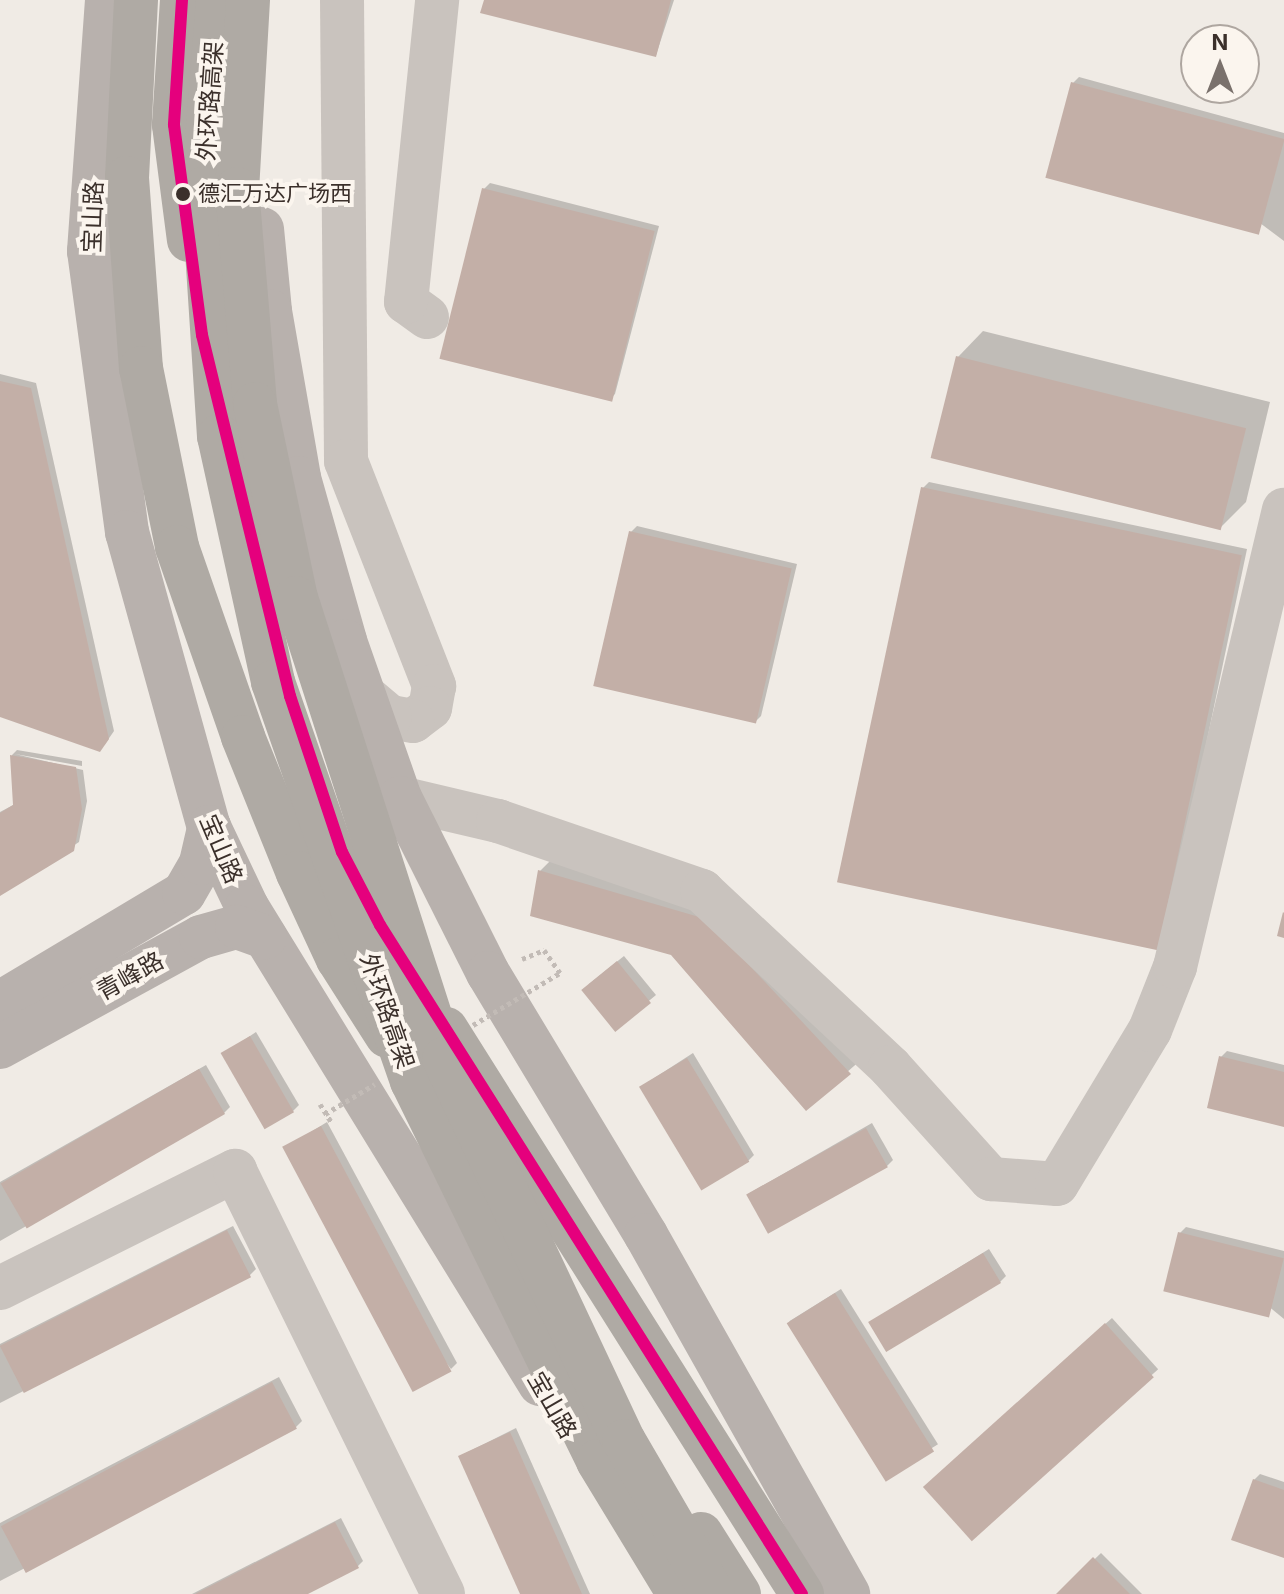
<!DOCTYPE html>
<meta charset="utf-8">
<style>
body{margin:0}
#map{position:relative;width:1284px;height:1594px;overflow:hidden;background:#f0ebe5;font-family:Inter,"Noto Sans SC",sans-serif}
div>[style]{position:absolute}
.shadow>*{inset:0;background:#0003;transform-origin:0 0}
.building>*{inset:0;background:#c3afa7;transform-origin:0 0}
.path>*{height:5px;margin-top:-2.5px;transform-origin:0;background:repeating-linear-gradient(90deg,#c2bbb6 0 4px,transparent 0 8px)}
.minor>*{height:44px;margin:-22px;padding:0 22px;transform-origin:22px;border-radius:22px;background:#c9c3be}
.major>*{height:44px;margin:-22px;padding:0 22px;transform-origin:22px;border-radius:22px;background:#b8b1ad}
.highway>*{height:44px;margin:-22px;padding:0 22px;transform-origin:22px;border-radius:22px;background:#afaaa4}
.path-bridge>*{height:5px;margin-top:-2.5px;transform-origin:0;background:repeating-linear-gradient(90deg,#c2bbb6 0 4px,transparent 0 8px)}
.highway-bridge>*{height:44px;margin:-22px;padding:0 22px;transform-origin:22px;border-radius:22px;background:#afaaa4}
.bus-1>*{height:12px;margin:-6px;padding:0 6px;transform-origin:6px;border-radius:6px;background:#e5007d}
.dots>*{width:22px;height:22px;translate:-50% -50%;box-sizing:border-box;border:4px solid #fbf5ee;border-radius:50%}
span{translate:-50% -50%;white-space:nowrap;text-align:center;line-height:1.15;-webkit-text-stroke:8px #fbf5ee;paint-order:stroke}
.bus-label{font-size:22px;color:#3b302b}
.left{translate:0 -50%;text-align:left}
.street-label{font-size:24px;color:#3b302b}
.north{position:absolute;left:1180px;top:24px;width:80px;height:80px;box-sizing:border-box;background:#fbf5ee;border:2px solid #aea6a0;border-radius:50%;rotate:0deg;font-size:22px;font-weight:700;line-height:32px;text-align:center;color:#3b302b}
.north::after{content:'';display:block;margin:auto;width:28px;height:36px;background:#7a716c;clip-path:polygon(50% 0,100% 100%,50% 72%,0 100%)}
</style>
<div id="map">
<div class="shadow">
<div style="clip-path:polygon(486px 0,674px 0,656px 55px)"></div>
<div style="clip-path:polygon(1079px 77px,1284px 133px,1284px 241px,1073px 83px)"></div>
<div style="clip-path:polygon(490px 183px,659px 226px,615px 394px,609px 400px,484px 189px)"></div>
<div style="clip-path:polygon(983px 331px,1270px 402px,1246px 502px,1220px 528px,958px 357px)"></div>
<div style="clip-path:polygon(0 374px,36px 383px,114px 731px,105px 744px,0 715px)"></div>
<div style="clip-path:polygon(929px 482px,1247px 549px,1165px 941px,923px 488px)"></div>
<div style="clip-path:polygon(637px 526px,797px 564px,761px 716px,755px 722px,631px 532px)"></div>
<div style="clip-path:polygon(17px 750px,82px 761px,82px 766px,15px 754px,83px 770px,87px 801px,79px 842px,0 894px,0 812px,15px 804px,12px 755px)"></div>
<div style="clip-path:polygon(553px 858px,719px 907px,862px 1059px,806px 1108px,672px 953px,532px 915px,540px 871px)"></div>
<div style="clip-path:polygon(624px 956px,656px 995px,615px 1029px,589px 984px)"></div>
<div style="clip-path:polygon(256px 1032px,299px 1105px,293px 1111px,223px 1054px)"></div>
<div style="clip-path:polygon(1227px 1051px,1284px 1065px,1284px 1125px,1221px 1057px)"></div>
<div style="clip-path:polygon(693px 1053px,754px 1155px,748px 1161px,642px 1086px)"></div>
<div style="clip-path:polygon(206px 1065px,230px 1107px,224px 1113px,0 1241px,0 1182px)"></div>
<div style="clip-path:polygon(327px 1122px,457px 1363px,451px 1369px,285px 1148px)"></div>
<div style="clip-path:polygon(872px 1123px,893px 1160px,887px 1166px,748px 1194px)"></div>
<div style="clip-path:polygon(233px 1226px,256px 1269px,250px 1275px,0 1403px,0 1344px)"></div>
<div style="clip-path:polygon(1186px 1227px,1284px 1251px,1284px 1319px,1180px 1233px)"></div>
<div style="clip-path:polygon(989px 1249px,1006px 1276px,1000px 1282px,870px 1322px)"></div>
<div style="left:841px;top:1289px;width:183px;height:61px;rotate:58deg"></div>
<div style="left:1112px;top:1318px;width:69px;height:251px;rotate:48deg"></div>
<div style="clip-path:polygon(279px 1377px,302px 1421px,296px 1427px,0 1581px,0 1523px)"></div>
<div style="clip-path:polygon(516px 1428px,590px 1594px,522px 1594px,460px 1456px)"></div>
<div style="clip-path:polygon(1260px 1474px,1284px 1482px,1284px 1556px,1254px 1480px)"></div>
<div style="clip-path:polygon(341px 1518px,363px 1561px,358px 1566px,304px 1594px,192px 1594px)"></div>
<div style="clip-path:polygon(1101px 1553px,1142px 1594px,1059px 1594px)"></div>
</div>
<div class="building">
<div style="clip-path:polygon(484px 0,671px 0,656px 57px,480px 13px)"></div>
<div style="left:1071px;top:82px;width:221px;height:99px;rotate:15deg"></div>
<div style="left:482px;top:188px;width:178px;height:176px;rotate:14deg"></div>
<div style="left:956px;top:356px;width:299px;height:105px;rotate:14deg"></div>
<div style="clip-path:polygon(0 381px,31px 388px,109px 739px,100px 752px,0 717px)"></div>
<div style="left:921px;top:487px;width:328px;height:404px;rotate:12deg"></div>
<div style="left:629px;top:531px;width:167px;height:159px;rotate:13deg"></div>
<div style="clip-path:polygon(10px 755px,76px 767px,82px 809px,74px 851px,0 896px,0 813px,13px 805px)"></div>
<div style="clip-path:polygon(538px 870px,706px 919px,851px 1074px,806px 1111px,671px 955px,530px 916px)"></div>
<div style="clip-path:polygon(1283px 912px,1284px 913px,1284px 938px,1277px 936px)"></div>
<div style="left:617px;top:961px;width:54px;height:46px;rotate:51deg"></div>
<div style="left:250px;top:1036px;width:88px;height:34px;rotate:60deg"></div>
<div style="clip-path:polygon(1219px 1056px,1284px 1072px,1284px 1127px,1207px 1108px)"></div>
<div style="left:687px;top:1058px;width:121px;height:56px;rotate:59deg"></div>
<div style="left:199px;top:1069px;width:52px;height:229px;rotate:60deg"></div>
<div style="left:321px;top:1126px;width:278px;height:44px;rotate:62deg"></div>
<div style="left:866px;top:1128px;width:45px;height:137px;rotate:61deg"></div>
<div style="left:227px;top:1230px;width:53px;height:255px;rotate:63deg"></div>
<div style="left:1178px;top:1232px;width:109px;height:61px;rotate:14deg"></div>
<div style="left:983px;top:1253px;width:35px;height:134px;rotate:59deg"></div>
<div style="left:835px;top:1293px;width:187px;height:57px;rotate:58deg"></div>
<div style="left:1105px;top:1323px;width:73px;height:245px;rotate:48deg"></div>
<div style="left:272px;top:1382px;width:53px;height:307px;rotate:62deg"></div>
<div style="clip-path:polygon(510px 1432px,582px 1594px,520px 1594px,458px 1456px)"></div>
<div style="clip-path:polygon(1253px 1479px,1284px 1490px,1284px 1558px,1231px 1540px)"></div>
<div style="clip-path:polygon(335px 1522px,359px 1568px,308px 1594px,195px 1594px)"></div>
<div style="clip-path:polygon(1093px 1557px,1130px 1594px,1056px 1594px)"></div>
</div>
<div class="path">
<div style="left:522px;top:959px;width:24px;rotate:-22deg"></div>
<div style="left:544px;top:950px;width:28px;rotate:55deg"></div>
<div style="left:320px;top:1104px;width:22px;rotate:58deg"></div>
</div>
<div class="minor">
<div style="left:342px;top:0;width:461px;rotate:89.5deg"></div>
<div style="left:346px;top:461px;width:242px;rotate:68.6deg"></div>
<div style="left:434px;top:686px;width:22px;rotate:100deg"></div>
<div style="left:430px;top:708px;width:21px;rotate:143deg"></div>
<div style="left:413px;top:721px;width:23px;rotate:-170deg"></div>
<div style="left:390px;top:717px;width:31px;rotate:-140deg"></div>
<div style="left:427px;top:317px;width:26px;rotate:-144deg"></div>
<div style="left:406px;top:302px;width:304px;rotate:-84.1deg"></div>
<div style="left:400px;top:798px;width:101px;rotate:13.2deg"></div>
<div style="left:498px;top:821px;width:216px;rotate:18.9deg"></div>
<div style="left:702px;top:891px;width:258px;rotate:43.1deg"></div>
<div style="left:890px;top:1067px;width:151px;rotate:48deg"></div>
<div style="left:991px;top:1179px;width:66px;rotate:4.3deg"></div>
<div style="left:1057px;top:1184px;width:180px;rotate:-58.9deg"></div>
<div style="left:1150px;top:1030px;width:68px;rotate:-68.4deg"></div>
<div style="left:1175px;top:967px;width:470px;rotate:-76.6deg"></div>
<div style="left:0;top:1288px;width:263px;rotate:-26.5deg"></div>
<div style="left:235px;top:1171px;width:471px;rotate:63.8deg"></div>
</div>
<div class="major">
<div style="left:107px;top:0;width:252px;rotate:94.1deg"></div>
<div style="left:89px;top:251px;width:284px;rotate:82.3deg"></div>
<div style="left:127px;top:532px;width:306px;rotate:74.5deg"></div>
<div style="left:209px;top:827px;width:89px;rotate:64.6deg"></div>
<div style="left:247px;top:907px;width:560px;rotate:58.44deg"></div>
<div style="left:262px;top:229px;width:82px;rotate:84.4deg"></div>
<div style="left:270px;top:311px;width:169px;rotate:80.1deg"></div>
<div style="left:299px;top:478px;width:169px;rotate:74.2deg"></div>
<div style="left:345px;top:641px;width:166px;rotate:70.7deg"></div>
<div style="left:400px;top:798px;width:196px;rotate:63.3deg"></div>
<div style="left:488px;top:973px;width:306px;rotate:58.9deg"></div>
<div style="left:646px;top:1235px;width:412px;rotate:60.6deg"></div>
<div style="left:0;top:1003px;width:214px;rotate:-30.9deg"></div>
<div style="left:184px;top:893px;width:34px;rotate:-60deg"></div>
<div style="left:201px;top:863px;width:37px;rotate:-77deg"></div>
<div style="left:0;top:1047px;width:229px;rotate:-28.7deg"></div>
<div style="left:201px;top:937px;width:37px;rotate:-16deg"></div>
<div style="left:237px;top:927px;width:30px;rotate:20deg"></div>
</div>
<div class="highway">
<div style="left:136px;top:0;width:178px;rotate:92.9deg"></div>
<div style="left:127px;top:178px;width:191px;rotate:85.8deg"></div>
<div style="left:141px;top:368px;width:183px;rotate:78.6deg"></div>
<div style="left:177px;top:547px;width:201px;rotate:70.8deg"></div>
<div style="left:243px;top:737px;width:147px;rotate:68deg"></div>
<div style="left:298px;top:873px;width:95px;rotate:65.1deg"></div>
<div style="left:338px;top:959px;width:91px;rotate:57.5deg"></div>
<div style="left:182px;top:0;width:125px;rotate:93.7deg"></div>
<div style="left:174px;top:125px;width:116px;rotate:82.6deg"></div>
<div style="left:446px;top:1029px;width:668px;rotate:57.79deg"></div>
<div style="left:701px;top:1534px;width:71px;rotate:57.7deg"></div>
</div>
<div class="path-bridge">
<div style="left:473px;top:1025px;width:101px;rotate:-30.9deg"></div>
<div style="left:325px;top:1114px;width:58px;rotate:-31deg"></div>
</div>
<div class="highway-bridge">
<div style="left:218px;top:0;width:190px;rotate:94.5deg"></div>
<div style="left:203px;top:189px;width:248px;rotate:86.3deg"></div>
<div style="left:219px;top:436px;width:252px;rotate:77.6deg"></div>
<div style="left:273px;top:682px;width:423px;rotate:70.8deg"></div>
<div style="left:412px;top:1081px;width:423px;rotate:63.9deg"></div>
<div style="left:598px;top:1461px;width:156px;rotate:58.7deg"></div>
<div style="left:248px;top:0;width:189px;rotate:93.3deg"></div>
<div style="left:237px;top:189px;width:216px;rotate:85.2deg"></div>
<div style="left:255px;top:404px;width:198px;rotate:78.1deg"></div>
<div style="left:296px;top:598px;width:484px;rotate:72.2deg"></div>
<div style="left:444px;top:1059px;width:422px;rotate:64.8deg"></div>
<div style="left:624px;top:1441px;width:177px;rotate:59.8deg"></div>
</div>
<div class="bus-1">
<div style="left:182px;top:0;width:125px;rotate:93.7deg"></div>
<div style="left:174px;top:125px;width:212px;rotate:82.4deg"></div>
<div style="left:202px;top:335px;width:372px;rotate:76.3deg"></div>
<div style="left:290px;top:696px;width:164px;rotate:71.6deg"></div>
<div style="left:342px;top:852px;width:82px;rotate:62.5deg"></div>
<div style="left:380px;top:925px;width:791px;rotate:57.76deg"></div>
</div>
<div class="dots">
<div style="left:183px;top:194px;background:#3b302b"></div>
</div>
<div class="bus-label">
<span class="left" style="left:198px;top:194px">德汇万达广场西</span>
</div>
<div class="street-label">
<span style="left:210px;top:101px;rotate:-86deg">外环路高架</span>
<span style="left:93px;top:217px;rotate:-88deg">宝山路</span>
<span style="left:221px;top:849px;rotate:67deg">宝山路</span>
<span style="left:130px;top:976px;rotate:-29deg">青峰路</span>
<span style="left:387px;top:1011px;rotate:71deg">外环路高架</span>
<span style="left:552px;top:1405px;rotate:60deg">宝山路</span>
</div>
<div class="north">N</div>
</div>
